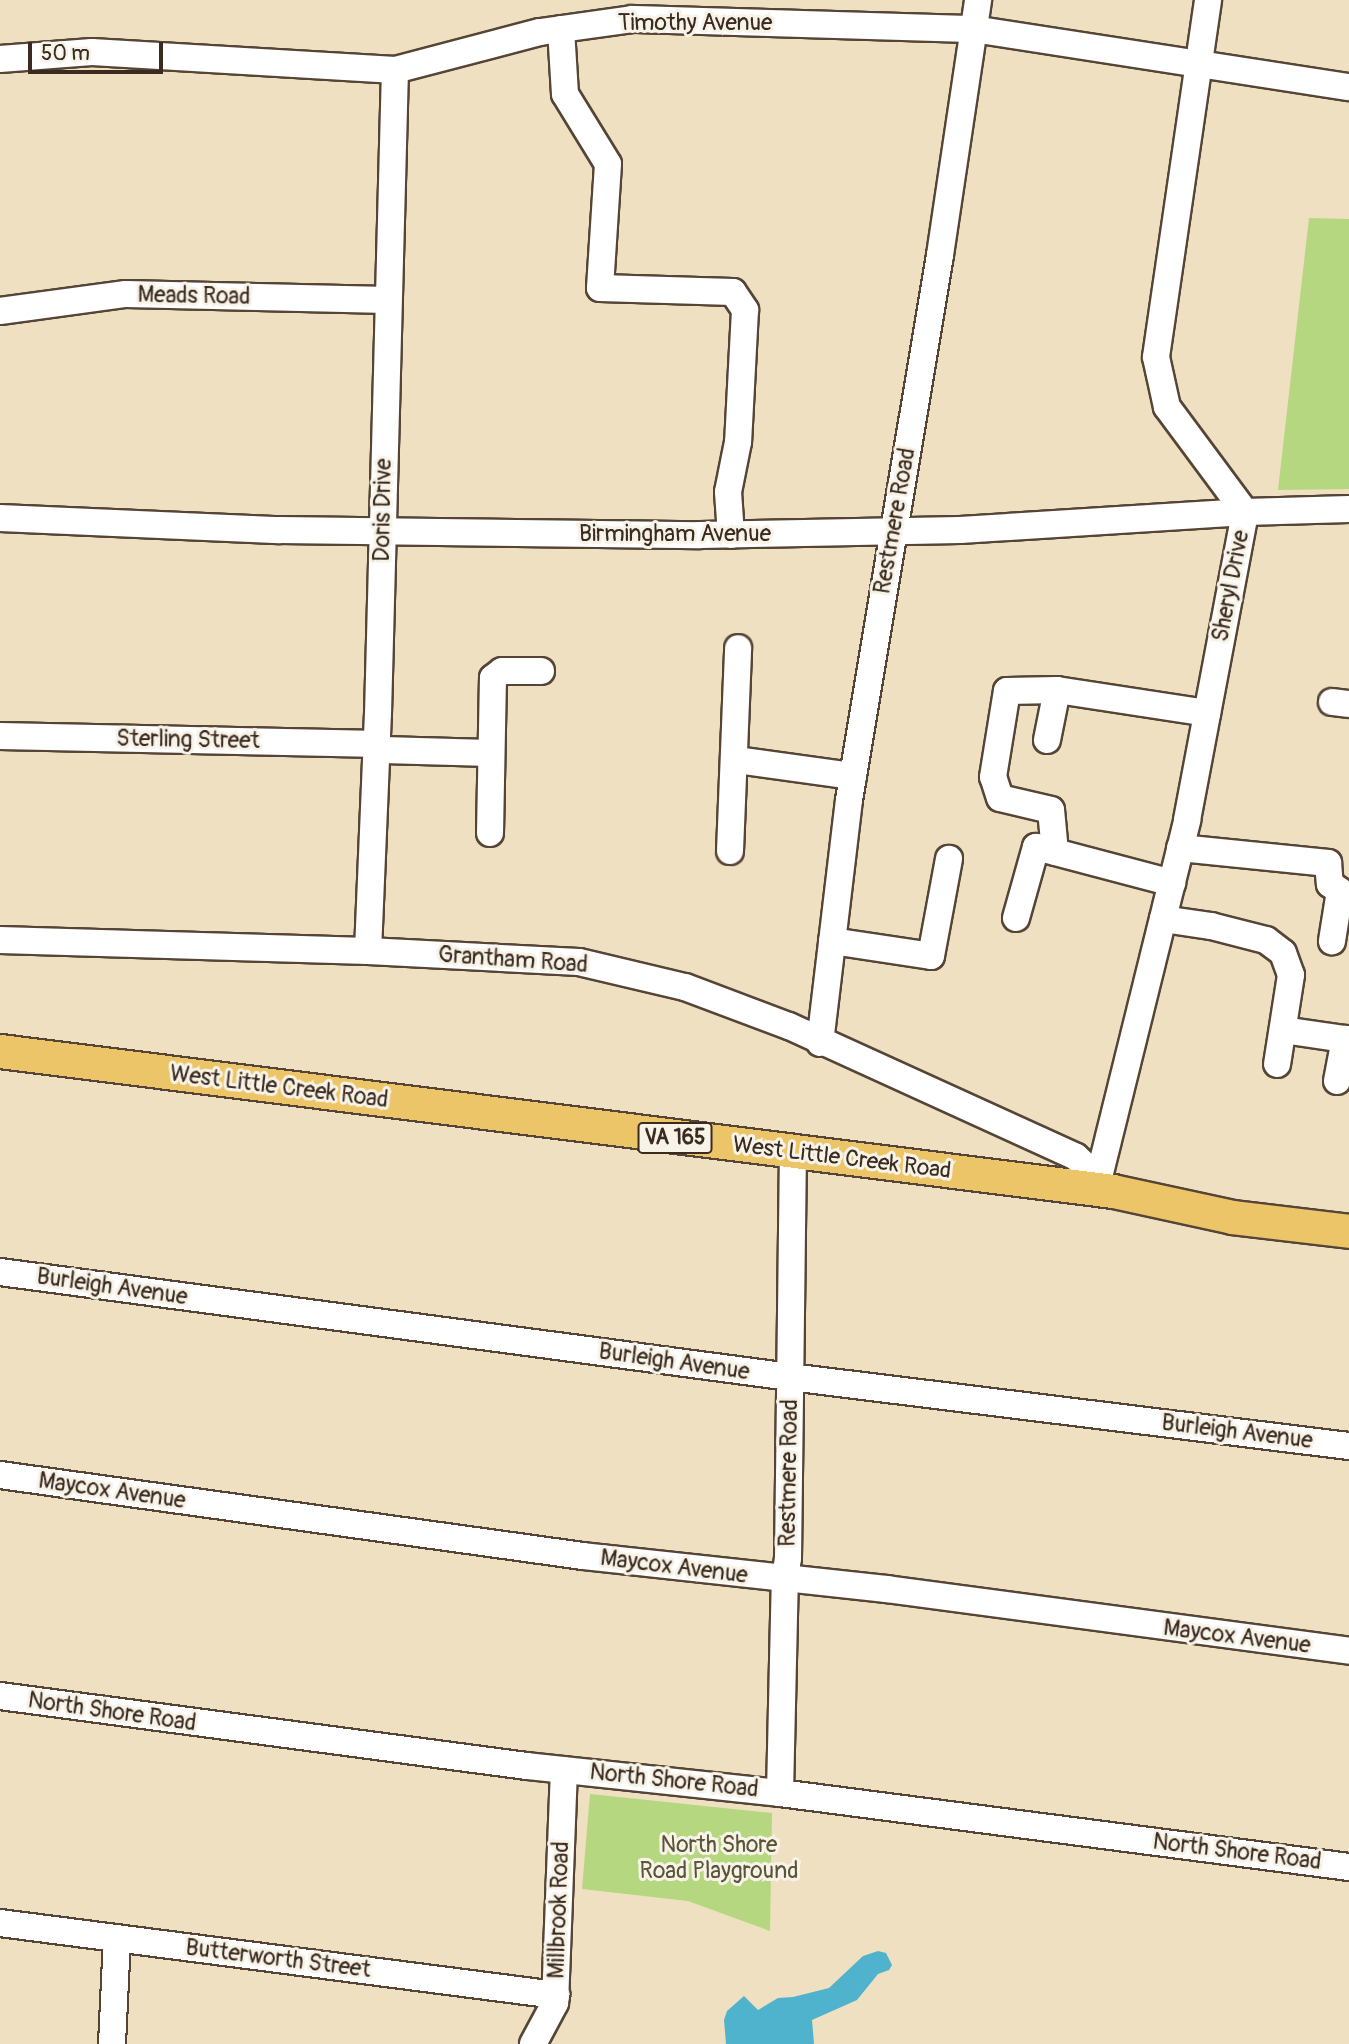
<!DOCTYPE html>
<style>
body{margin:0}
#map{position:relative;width:1349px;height:2044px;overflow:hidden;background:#eee0c0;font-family:Pangolin,sans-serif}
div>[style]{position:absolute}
.green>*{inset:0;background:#b5d77f}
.water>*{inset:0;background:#4fb3cd}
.roads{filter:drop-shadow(2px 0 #564536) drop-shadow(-2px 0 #564536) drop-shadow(0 2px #564536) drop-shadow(0 -2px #564536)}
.minor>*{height:26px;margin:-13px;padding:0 13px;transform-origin:13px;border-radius:13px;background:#fff}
.major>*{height:33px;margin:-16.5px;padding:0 16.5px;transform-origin:16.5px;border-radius:16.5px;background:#edc569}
span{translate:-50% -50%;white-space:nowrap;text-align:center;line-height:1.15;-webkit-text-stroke:6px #f7f3e8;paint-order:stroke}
.shield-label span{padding:2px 5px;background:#f7f3e8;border:2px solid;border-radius:5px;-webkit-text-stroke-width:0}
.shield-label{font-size:21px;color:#3b2a1e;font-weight:700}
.street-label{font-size:23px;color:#3b2a1e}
.park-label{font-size:23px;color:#5a5536}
.scale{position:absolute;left:28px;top:42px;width:135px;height:32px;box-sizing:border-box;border:4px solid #3b2a1e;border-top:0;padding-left:9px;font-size:21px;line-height:24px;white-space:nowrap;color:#3b2a1e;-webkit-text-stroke:5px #f7f3e8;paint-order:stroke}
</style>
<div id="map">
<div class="green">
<div style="clip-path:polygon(1309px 218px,1349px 219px,1349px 489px,1278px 490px)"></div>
<div style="clip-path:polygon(590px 1794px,772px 1813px,770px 1931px,688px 1901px,582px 1889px)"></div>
</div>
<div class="water">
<div style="clip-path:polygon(878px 1951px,886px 1953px,892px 1965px,889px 1970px,878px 1974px,857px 2000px,812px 2020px,814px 2044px,726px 2044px,724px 2020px,727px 2011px,744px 1996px,758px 2010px,778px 1998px,793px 1997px,829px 1988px,863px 1956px)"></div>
</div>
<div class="roads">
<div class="minor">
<div style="left:561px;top:29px;width:65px;rotate:86.5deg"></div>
<div style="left:565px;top:94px;width:82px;rotate:58.4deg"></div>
<div style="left:608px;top:164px;width:124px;rotate:93.7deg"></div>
<div style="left:600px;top:288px;width:133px;rotate:1.7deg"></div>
<div style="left:733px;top:292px;width:22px;rotate:56deg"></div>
<div style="left:745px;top:310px;width:132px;rotate:93deg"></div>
<div style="left:738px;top:442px;width:51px;rotate:101.3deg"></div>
<div style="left:728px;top:492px;width:43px;rotate:86deg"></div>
<div style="left:0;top:59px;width:92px;rotate:-4.4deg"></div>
<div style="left:92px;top:52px;width:304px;rotate:3.4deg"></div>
<div style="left:395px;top:70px;width:150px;rotate:-14.7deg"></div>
<div style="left:540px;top:32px;width:93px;rotate:-8deg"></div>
<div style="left:632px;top:19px;width:341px;rotate:1.7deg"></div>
<div style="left:973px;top:29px;width:380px;rotate:8.8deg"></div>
<div style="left:0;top:311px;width:127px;rotate:-7.7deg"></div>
<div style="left:126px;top:294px;width:262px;rotate:1.3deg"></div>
<div style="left:0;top:518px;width:280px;rotate:2.5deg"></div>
<div style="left:280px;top:530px;width:420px;rotate:0.7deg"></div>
<div style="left:700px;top:535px;width:260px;rotate:-1.1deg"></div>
<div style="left:960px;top:530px;width:286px;rotate:-3.6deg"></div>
<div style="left:1245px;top:512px;width:104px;rotate:-1.7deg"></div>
<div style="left:1332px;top:702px;width:17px;rotate:7deg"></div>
<div style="left:0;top:736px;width:368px;rotate:1.2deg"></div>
<div style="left:368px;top:744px;width:16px;rotate:22deg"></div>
<div style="left:383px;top:750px;width:107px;rotate:1.6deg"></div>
<div style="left:1047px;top:740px;width:51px;rotate:-78.7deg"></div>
<div style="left:1057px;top:690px;width:152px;rotate:8.7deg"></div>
<div style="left:736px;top:760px;width:118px;rotate:7.8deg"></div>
<div style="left:490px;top:833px;width:155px;rotate:-88.9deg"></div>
<div style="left:493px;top:678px;width:11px;rotate:-38deg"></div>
<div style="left:502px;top:671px;width:39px"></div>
<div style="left:1180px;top:848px;width:149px;rotate:5.8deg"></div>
<div style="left:1328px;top:863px;width:21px;rotate:85deg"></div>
<div style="left:1330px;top:884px;width:12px;rotate:35deg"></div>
<div style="left:1340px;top:891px;width:51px;rotate:99.1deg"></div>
<div style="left:730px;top:851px;width:203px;rotate:-87.7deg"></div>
<div style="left:1055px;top:852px;width:42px;rotate:-95.4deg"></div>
<div style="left:1051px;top:810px;width:52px;rotate:-166.8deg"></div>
<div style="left:1000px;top:798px;width:22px;rotate:-108deg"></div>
<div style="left:993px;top:777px;width:87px;rotate:-80.8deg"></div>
<div style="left:1007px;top:691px;width:50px;rotate:-1.1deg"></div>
<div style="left:1016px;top:918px;width:74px;rotate:-74.3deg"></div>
<div style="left:1036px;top:847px;width:141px;rotate:14.8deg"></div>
<div style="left:1163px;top:919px;width:49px;rotate:8.3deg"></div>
<div style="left:1211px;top:926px;width:57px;rotate:14.3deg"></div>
<div style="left:1266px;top:940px;width:21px;rotate:37deg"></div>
<div style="left:1283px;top:953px;width:23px;rotate:70deg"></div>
<div style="left:1291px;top:975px;width:90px;rotate:98.9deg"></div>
<div style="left:0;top:940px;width:368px;rotate:1.7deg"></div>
<div style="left:368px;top:951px;width:211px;rotate:3deg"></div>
<div style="left:579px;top:962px;width:109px;rotate:13.3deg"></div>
<div style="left:685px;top:987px;width:111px;rotate:20.6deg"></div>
<div style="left:789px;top:1026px;width:315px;rotate:24.5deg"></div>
<div style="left:1076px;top:1157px;width:18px;rotate:43deg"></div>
<div style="left:1089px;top:1169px;width:21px;rotate:71deg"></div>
<div style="left:832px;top:941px;width:100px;rotate:8.6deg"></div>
<div style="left:931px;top:956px;width:99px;rotate:-79.5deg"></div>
<div style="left:368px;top:951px;width:237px;rotate:-87.6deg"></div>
<div style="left:378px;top:714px;width:644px;rotate:-88.49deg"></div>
<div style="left:1283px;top:1030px;width:63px;rotate:8.3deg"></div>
<div style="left:820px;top:1043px;width:245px;rotate:-83.2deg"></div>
<div style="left:849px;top:800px;width:553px;rotate:-80.52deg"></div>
<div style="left:940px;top:255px;width:258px;rotate:-81.5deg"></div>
<div style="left:1337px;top:1081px;width:43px;rotate:-79.2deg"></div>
<div style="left:1345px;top:1039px;width:4px"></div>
<div style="left:1096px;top:1189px;width:380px;rotate:-76.1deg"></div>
<div style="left:1187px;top:820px;width:313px;rotate:-79.3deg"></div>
<div style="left:1245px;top:512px;width:131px;rotate:-126.6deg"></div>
<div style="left:1167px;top:407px;width:51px;rotate:-102.4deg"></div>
<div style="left:1156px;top:357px;width:361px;rotate:-81.7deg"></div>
<div style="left:0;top:1272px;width:797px;rotate:7.57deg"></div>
<div style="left:790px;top:1377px;width:563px;rotate:7.04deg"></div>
<div style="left:0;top:1475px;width:589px;rotate:7.91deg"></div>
<div style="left:583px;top:1556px;width:306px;rotate:6.2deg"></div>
<div style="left:887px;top:1589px;width:466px;rotate:7.6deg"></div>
<div style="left:0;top:1696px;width:532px;rotate:7.57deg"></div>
<div style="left:527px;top:1766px;width:254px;rotate:6.1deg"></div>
<div style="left:780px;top:1793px;width:574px;rotate:7.41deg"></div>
<div style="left:780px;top:1793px;width:214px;rotate:-88.7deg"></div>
<div style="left:785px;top:1579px;width:21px;rotate:-82deg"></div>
<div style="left:788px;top:1558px;width:405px;rotate:-89.3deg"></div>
<div style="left:0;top:1923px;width:561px;rotate:7.38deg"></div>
<div style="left:112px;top:2044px;width:105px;rotate:-87.3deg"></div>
<div style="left:533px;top:2044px;width:47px;rotate:-61.8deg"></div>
<div style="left:555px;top:2003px;width:233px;rotate:-87.8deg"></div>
</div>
<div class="major">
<div style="left:0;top:1051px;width:1122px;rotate:7.17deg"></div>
<div style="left:1113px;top:1191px;width:122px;rotate:12.3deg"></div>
<div style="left:1232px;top:1217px;width:118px;rotate:6.8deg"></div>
</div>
</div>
<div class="shield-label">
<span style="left:675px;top:1138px">VA 165</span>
</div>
<div class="street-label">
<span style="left:695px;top:23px">Timothy Avenue</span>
<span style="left:194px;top:296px;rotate:1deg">Meads Road</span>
<span style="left:383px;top:510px;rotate:-89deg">Doris Drive</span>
<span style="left:895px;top:521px;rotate:-80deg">Restmere Road</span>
<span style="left:675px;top:534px">Birmingham Avenue</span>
<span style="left:1231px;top:586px;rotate:-79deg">Sheryl Drive</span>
<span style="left:188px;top:740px;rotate:1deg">Sterling Street</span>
<span style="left:513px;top:960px;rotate:4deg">Grantham Road</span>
<span style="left:279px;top:1087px;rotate:7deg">West Little Creek Road</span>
<span style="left:842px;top:1158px;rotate:7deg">West Little Creek Road</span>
<span style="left:112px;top:1287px;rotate:8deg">Burleigh Avenue</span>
<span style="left:674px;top:1362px;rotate:8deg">Burleigh Avenue</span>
<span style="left:1237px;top:1432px;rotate:7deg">Burleigh Avenue</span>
<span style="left:789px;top:1473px;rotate:-89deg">Restmere Road</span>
<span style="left:112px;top:1491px;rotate:8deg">Maycox Avenue</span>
<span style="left:674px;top:1567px;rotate:7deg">Maycox Avenue</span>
<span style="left:1237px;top:1637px;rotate:7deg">Maycox Avenue</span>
<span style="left:112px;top:1712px;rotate:8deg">North Shore Road</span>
<span style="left:674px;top:1781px;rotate:6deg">North Shore Road</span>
<span style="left:1237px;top:1852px;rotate:7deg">North Shore Road</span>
<span style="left:559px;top:1910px;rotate:-88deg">Millbrook Road</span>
<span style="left:278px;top:1959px;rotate:7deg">Butterworth Street</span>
</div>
<div class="park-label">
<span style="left:719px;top:1858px">North Shore<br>Road Playground</span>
</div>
<div class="scale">50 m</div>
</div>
